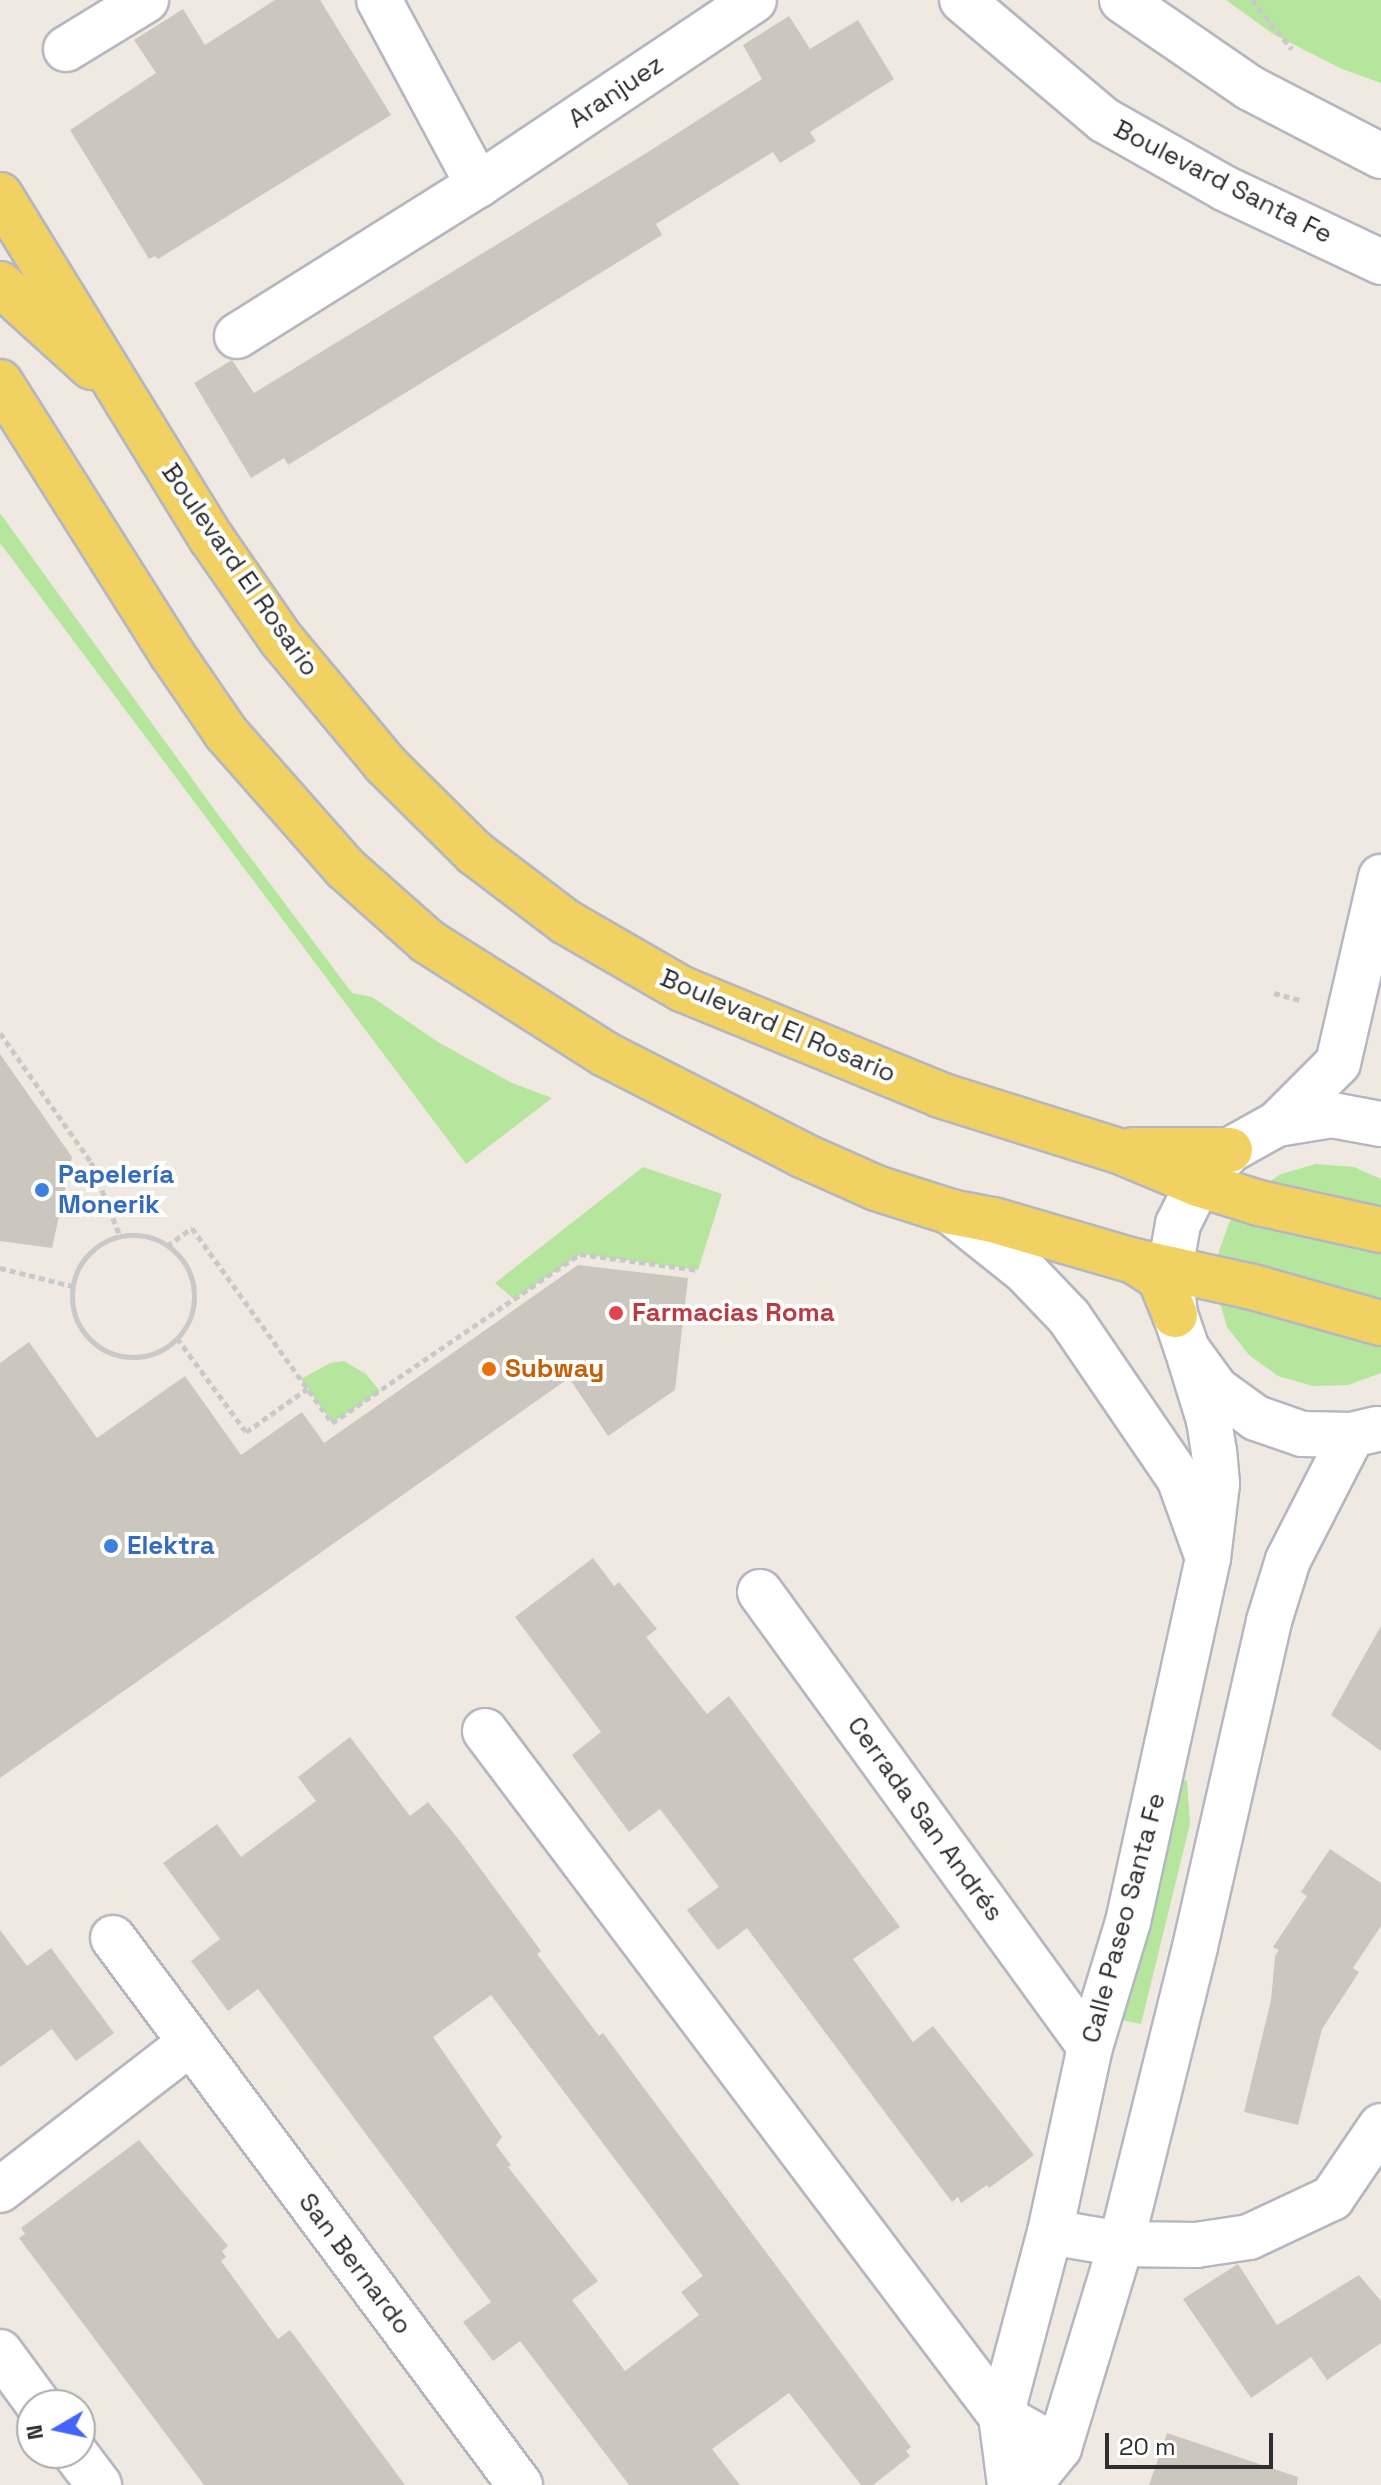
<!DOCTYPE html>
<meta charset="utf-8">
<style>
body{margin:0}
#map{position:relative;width:1381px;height:2485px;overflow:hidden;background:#efe9e1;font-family:"Space Grotesk",sans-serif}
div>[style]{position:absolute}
.green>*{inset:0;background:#b6e59e}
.building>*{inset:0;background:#cbc7bf}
.path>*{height:5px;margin-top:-2.5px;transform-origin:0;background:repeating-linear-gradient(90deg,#c9c9c9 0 6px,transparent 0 10px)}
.path>.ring{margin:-2.5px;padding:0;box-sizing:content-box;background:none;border:5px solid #c9c9c9;border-radius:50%}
.roads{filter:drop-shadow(2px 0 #b4b7c1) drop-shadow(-2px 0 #b4b7c1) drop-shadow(0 2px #b4b7c1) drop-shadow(0 -2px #b4b7c1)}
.street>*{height:44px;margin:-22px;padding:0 22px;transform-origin:22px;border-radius:22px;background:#fff}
.secondary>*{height:44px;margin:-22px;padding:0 22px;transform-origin:22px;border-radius:22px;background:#fff}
.primary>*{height:44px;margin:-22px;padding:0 22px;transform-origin:22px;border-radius:22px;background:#f2d163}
.dots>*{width:22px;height:22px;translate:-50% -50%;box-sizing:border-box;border:4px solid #fff;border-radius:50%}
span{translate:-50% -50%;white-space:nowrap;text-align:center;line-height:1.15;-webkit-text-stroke:8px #fff;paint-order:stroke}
.street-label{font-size:26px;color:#2e2e2e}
.shop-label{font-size:26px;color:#366cbe;font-weight:700}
.left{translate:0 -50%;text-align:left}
.health-label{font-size:26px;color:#be3a42;font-weight:700}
.food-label{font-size:26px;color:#c56008;font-weight:700}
.north{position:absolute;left:16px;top:2389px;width:80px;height:80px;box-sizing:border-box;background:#fff;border:2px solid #ababab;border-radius:50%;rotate:261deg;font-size:22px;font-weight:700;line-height:32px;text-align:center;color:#2e2e2e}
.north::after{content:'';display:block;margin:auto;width:28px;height:36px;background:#4264fb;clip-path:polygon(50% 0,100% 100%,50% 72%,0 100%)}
.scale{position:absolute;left:1105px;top:2433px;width:168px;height:36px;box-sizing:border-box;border:4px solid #2e2e2e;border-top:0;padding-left:10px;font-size:24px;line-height:28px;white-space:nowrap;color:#2e2e2e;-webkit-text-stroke:6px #fff;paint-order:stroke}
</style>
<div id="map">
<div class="green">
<div style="clip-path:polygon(1226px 0,1381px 0,1381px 83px,1342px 69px,1273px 34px)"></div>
<div style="clip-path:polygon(0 513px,211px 805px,352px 993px,372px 997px,438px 1042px,512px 1083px,552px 1098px,466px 1164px,0 543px)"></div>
<div style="clip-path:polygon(1316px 1164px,1354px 1167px,1381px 1179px,1381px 1373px,1348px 1385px,1313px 1386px,1278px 1376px,1249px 1355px,1227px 1327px,1217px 1292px,1217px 1257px,1229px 1223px,1251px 1194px,1281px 1174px)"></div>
<div style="clip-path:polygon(643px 1167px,722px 1194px,698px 1270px,581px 1254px,514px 1299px,495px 1283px)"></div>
<div style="clip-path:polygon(344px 1361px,366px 1374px,380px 1391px,332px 1423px,301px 1379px,330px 1363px)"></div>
<div style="clip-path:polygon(1180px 1779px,1187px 1781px,1190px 1824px,1141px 2024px,1117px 2019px,1169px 1844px)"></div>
</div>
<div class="building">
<div style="clip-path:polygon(275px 0,320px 0,391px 115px,158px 259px,155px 256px,149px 259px,70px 130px,156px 73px,134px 40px,183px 9px,205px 45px)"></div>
<div style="clip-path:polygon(789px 16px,810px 49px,858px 20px,894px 79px,810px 132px,816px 141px,780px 163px,773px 152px,656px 224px,662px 235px,288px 465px,284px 458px,251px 478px,194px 383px,232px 360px,254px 393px,648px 152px,762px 79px,743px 45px)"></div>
<div style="clip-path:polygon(0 1054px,72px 1157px,52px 1248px,0 1241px)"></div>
<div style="clip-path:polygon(578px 1265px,688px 1278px,675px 1390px,608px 1436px,569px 1378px,0 1778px,0 1363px,29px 1342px,97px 1438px,185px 1376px,241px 1455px,302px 1412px,324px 1443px)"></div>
<div style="clip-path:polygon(593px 1558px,614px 1586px,619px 1582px,657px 1629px,646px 1637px,707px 1714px,729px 1696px,900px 1927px,853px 1959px,913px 2042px,933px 2026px,1034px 2155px,989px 2188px,987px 2185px,961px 2203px,958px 2197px,952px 2202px,747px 1928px,718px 1950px,687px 1910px,719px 1887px,660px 1809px,629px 1832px,572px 1755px,601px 1732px,515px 1617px)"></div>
<div style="clip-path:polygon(1381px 1626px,1381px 1751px,1331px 1715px)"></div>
<div style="clip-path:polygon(evenodd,350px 1737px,410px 1816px,428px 1802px,460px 1841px,541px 1951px,537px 1954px,599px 2036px,603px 2033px,911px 2447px,906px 2451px,910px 2456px,873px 2485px,861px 2485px,789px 2393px,712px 2449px,740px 2485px,629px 2485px,520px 2341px,493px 2361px,463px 2322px,491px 2302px,258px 1989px,228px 2011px,191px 1961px,220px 1939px,163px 1863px,217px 1824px,241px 1857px,316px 1801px,298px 1777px,350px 1737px,491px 1995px,703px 2276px,681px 2292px,699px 2315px,625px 2371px,572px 2300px,598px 2281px,508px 2167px,511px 2165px,496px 2145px,502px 2137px,433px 2037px,491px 1995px)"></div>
<div style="clip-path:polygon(1330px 1849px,1381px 1883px,1381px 1926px,1353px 1968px,1359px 1972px,1322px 2029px,1298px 2125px,1244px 2112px,1271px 2000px,1275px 1956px,1279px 1950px,1273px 1947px,1307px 1896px,1301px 1892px)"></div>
<div style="clip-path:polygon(0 1930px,27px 1966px,51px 1948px,114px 2033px,76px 2061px,52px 2029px,0 2067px)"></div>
<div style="clip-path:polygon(139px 2140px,228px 2246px,222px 2251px,226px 2257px,221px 2261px,278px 2339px,290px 2330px,405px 2485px,204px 2485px,19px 2238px,25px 2234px,21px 2228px)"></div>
<div style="clip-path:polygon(1238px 2264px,1277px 2325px,1359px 2275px,1381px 2301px,1381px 2343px,1327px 2380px,1311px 2357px,1251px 2398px,1183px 2299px)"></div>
<div style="clip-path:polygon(1167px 2433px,1298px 2477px,1297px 2485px,1149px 2485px)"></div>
</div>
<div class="path">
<div style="left:1252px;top:0;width:63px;rotate:50.8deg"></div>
<div style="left:1274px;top:993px;width:27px;rotate:15deg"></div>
<div style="left:0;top:1033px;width:158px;rotate:54.8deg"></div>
<div style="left:91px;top:1162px;width:79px;rotate:68.6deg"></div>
<div class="ring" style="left:72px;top:1235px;width:117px;height:117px"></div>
<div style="left:167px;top:1246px;width:31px;rotate:-36deg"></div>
<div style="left:192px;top:1228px;width:240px;rotate:54.3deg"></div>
<div style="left:332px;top:1423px;width:300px;rotate:-34.3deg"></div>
<div style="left:580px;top:1254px;width:119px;rotate:7.7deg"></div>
<div style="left:0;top:1268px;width:74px;rotate:14deg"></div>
<div style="left:177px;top:1338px;width:117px;rotate:53.7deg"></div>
<div style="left:246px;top:1432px;width:75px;rotate:-35.2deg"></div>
</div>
<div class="roads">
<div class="street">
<div style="left:379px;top:0;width:210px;rotate:61.8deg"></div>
<div style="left:66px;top:49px;width:94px;rotate:-31.5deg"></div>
<div style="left:237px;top:336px;width:284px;rotate:-32.1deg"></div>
<div style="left:478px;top:185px;width:332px;rotate:-33.8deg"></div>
<div style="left:951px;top:1212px;width:95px;rotate:38.6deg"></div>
<div style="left:1025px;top:1271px;width:64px;rotate:46.3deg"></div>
<div style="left:1069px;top:1317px;width:195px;rotate:55.7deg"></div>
<div style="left:1179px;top:1478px;width:85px;rotate:70.1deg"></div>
<div style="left:760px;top:1592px;width:562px;rotate:54.05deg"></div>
<div style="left:485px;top:1731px;width:858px;rotate:53.01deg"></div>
<div style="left:1001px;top:2416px;width:66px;rotate:28.9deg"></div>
<div style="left:113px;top:1938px;width:682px;rotate:53.35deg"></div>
<div style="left:0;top:2190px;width:240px;rotate:-37.7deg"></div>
<div style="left:1050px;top:2232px;width:72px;rotate:9.6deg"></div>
<div style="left:1121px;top:2244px;width:75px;rotate:0.8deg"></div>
<div style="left:1196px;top:2245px;width:54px;rotate:-8.6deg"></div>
<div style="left:1249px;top:2237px;width:92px;rotate:-25.2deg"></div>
<div style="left:1332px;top:2198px;width:87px;rotate:-55.8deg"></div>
<div style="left:0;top:2352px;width:66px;rotate:53.7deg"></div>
<div style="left:75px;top:2453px;width:40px;rotate:53deg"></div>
</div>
<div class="secondary">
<div style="left:962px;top:0;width:186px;rotate:40.2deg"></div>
<div style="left:1104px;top:120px;width:138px;rotate:29.5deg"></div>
<div style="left:1224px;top:188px;width:174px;rotate:25.2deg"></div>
<div style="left:1122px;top:0;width:155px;rotate:34.5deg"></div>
<div style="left:1250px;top:88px;width:148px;rotate:27.4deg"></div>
<div style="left:1277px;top:1124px;width:86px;rotate:-45deg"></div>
<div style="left:1338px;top:1063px;width:191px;rotate:-77deg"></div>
<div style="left:1377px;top:1429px;width:26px;rotate:167deg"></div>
<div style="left:1352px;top:1435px;width:50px;rotate:-178.9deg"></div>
<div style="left:1302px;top:1434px;width:49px;rotate:-160.8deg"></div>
<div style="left:1256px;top:1418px;width:49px;rotate:-144.1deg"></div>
<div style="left:1216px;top:1389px;width:49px;rotate:-125.9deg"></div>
<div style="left:1187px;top:1349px;width:36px;rotate:-109deg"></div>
<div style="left:1175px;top:1315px;width:46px;rotate:-96.2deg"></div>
<div style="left:1170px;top:1269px;width:46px;rotate:-79.9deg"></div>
<div style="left:1178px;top:1224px;width:45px;rotate:-63.4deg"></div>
<div style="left:1198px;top:1184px;width:47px;rotate:-46.7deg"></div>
<div style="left:1230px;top:1150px;width:54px;rotate:-29deg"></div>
<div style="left:1277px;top:1124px;width:56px;rotate:-9.3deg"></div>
<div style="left:1332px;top:1115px;width:50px;rotate:10.4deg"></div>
<div style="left:1010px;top:2485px;width:70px;rotate:-97.4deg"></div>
<div style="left:1001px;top:2416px;width:190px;rotate:-75.1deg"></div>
<div style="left:1050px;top:2232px;width:189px;rotate:-77.8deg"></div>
<div style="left:1090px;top:2047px;width:131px;rotate:-73.1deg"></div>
<div style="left:1128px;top:1922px;width:373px;rotate:-77.6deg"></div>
<div style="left:1208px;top:1558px;width:75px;rotate:-83.1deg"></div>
<div style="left:1217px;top:1484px;width:32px;rotate:-95deg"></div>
<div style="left:1214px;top:1452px;width:32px;rotate:-99deg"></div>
<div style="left:1209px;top:1420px;width:74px;rotate:-107.2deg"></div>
<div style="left:1029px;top:2485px;width:48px;rotate:-51deg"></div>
<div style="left:1059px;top:2448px;width:213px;rotate:-73.1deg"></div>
<div style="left:1121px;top:2244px;width:306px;rotate:-76deg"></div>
<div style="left:1195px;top:1947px;width:334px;rotate:-77.2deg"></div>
<div style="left:1269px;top:1621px;width:64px;rotate:-72.7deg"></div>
<div style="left:1288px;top:1560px;width:140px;rotate:-62.9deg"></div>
</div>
<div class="primary">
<div style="left:0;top:195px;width:404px;rotate:58.4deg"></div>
<div style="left:212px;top:539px;width:121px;rotate:55.4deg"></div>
<div style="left:281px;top:639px;width:163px;rotate:50.2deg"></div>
<div style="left:385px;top:764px;width:127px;rotate:44.7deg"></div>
<div style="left:475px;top:853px;width:114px;rotate:37.2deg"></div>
<div style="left:566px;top:922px;width:134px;rotate:30deg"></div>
<div style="left:682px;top:989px;width:279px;rotate:22.3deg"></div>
<div style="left:940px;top:1095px;width:188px;rotate:17.4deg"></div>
<div style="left:1119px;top:1151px;width:86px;rotate:22.7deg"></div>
<div style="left:1198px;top:1184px;width:64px;rotate:17.3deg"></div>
<div style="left:1259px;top:1203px;width:125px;rotate:12.5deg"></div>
<div style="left:0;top:284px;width:124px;rotate:42.1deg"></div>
<div style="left:0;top:382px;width:322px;rotate:57.7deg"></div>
<div style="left:172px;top:654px;width:96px;rotate:55.6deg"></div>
<div style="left:226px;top:733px;width:181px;rotate:48.6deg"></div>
<div style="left:346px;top:869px;width:108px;rotate:41.6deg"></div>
<div style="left:427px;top:941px;width:211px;rotate:32.4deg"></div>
<div style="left:605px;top:1054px;width:221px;rotate:27.1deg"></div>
<div style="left:802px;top:1155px;width:81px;rotate:24deg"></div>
<div style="left:876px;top:1188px;width:79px;rotate:17.7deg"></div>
<div style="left:951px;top:1212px;width:43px;rotate:10.8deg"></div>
<div style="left:993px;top:1220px;width:147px;rotate:16.2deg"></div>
<div style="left:1134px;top:1261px;width:31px;rotate:33deg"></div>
<div style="left:1160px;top:1278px;width:40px;rotate:68deg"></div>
<div style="left:1133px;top:1150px;width:97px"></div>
<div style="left:1134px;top:1261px;width:118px;rotate:12.3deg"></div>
<div style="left:1249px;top:1286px;width:137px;rotate:15.7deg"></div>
</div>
</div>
<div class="dots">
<div style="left:42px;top:1190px;background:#3f7fe0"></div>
<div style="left:616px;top:1313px;background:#e0444e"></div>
<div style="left:489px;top:1369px;background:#e8710a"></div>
<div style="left:111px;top:1546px;background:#3f7fe0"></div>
</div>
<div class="street-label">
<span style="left:616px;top:92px;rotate:-34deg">Aranjuez</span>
<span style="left:1223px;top:182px;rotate:27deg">Boulevard Santa Fe</span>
<span style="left:240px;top:570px;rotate:55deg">Boulevard El Rosario</span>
<span style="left:778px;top:1026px;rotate:23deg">Boulevard El Rosario</span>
<span style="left:925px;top:1819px;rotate:54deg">Cerrada San Andrés</span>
<span style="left:1124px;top:1918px;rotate:-75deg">Calle Paseo Santa Fe</span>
<span style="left:355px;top:2264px;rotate:53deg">San Bernardo</span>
</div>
<div class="shop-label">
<span class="left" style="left:58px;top:1190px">Papelería<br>Monerik</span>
<span class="left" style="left:127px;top:1546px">Elektra</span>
</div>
<div class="health-label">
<span class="left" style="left:632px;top:1313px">Farmacias Roma</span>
</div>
<div class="food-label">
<span class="left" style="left:505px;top:1369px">Subway</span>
</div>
<div class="north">N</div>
<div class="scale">20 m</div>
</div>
